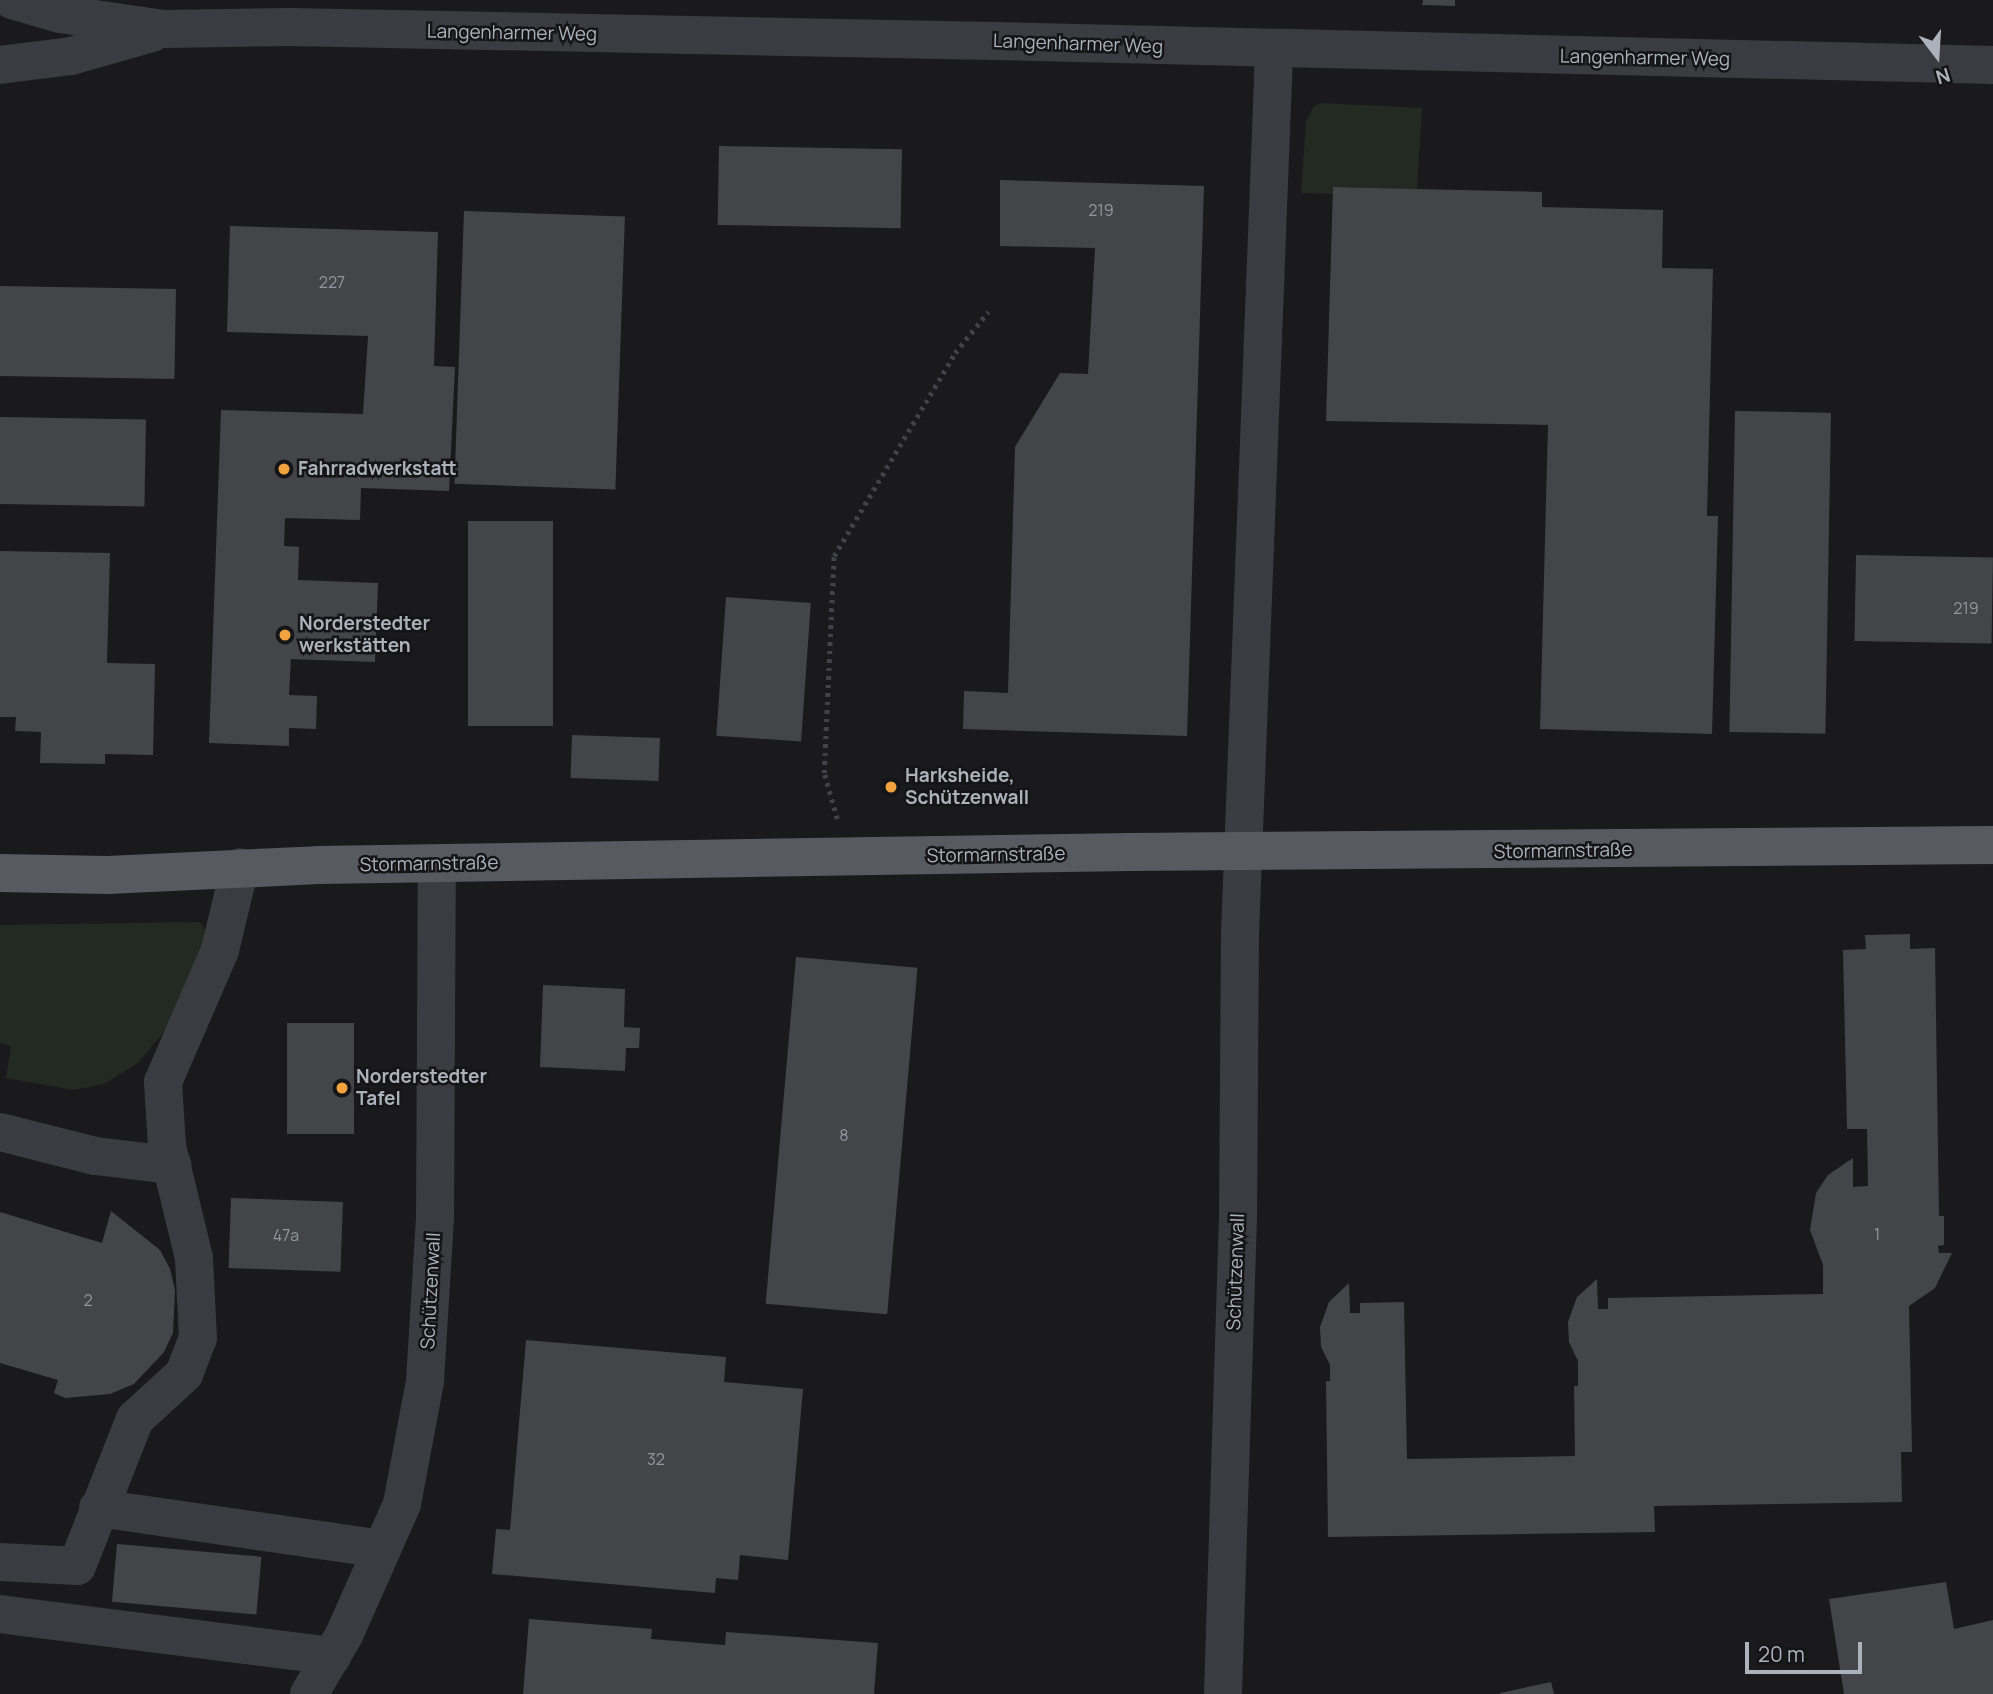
<!DOCTYPE html>
<meta charset="utf-8">
<style>
body{margin:0}
#map{position:relative;width:1993px;height:1694px;overflow:hidden;background:#1a1a1c;font-family:Manrope,sans-serif}
div>[style]{position:absolute}
.green>*{inset:0;background:#222a22}
.building>*{inset:0;background:#444549;transform-origin:0 0}
.path>*{height:4.5px;margin-top:-2.25px;transform-origin:0;background:repeating-linear-gradient(90deg,#414348 0 3.5px,transparent 0 8.5px)}
.minor>*{height:38px;margin:-19px;padding:0 19px;transform-origin:19px;border-radius:19px;background:#3b3c41}
.major>*{height:38px;margin:-19px;padding:0 19px;transform-origin:19px;border-radius:19px;background:#575a60}
.dots>*{width:19px;height:19px;translate:-50% -50%;box-sizing:border-box;border:4px solid #151517;border-radius:50%}
span{translate:-50% -50%;white-space:nowrap;text-align:center;line-height:1.15;-webkit-text-stroke:5px #151517;paint-order:stroke}
.number-label{font-size:16px;color:#92979e}
.number-label span{-webkit-text-stroke-width:0}
.street-label{font-size:19px;color:#acb2bb}
.poi-label{font-size:19px;color:#acb2bb;font-weight:700}
.left{translate:0 -50%;text-align:left}
.north{position:absolute;left:1902px;top:21px;width:70px;height:70px;-webkit-text-stroke:5px #151517;paint-order:stroke;rotate:163deg;font-size:19px;font-weight:700;line-height:28px;text-align:center;color:#acb2bb}
.north::after{content:'';display:block;margin:auto;width:24px;height:32px;background:#acb2bb;clip-path:polygon(50% 0,100% 100%,50% 72%,0 100%)}
.scale{position:absolute;left:1745px;top:1642px;width:117px;height:32px;box-sizing:border-box;border:4px solid #acb2bb;border-top:0;padding-left:9px;font-size:21px;line-height:24px;white-space:nowrap;color:#acb2bb;-webkit-text-stroke:5px #151517;paint-order:stroke}
</style>
<div id="map">
<div class="green">
<div style="clip-path:polygon(1322px 103px,1422px 108px,1417px 189px,1334px 187px,1333px 194px,1301px 193px,1306px 121px,1314px 106px)"></div>
<div style="clip-path:polygon(200px 922px,207px 933px,172px 1022px,138px 1063px,104px 1084px,73px 1090px,6px 1078px,11px 1046px,0 1043px,0 925px)"></div>
</div>
<div class="building">
<div style="clip-path:polygon(1423px 0,1455px 0,1455px 6px,1422px 5px)"></div>
<div style="left:719px;top:146px;width:183px;height:79px;rotate:1deg"></div>
<div style="clip-path:polygon(1000px 180px,1204px 186px,1187px 736px,963px 729px,964px 691px,1008px 693px,1015px 447px,1060px 373px,1088px 374px,1095px 248px,1000px 246px)"></div>
<div style="clip-path:polygon(1333px 187px,1542px 192px,1542px 207px,1663px 210px,1662px 268px,1713px 269px,1707px 516px,1718px 516px,1712px 734px,1540px 729px,1548px 425px,1326px 421px)"></div>
<div style="left:464px;top:211px;width:161px;height:273px;rotate:2deg"></div>
<div style="clip-path:polygon(230px 226px,438px 232px,434px 366px,455px 367px,449px 491px,361px 488px,360px 520px,285px 518px,284px 546px,299px 547px,298px 580px,378px 583px,375px 662px,291px 659px,289px 695px,317px 696px,316px 729px,289px 728px,289px 746px,209px 743px,221px 410px,363px 414px,368px 336px,227px 332px)"></div>
<div style="left:0;top:286px;width:176px;height:90px;rotate:1deg"></div>
<div style="left:1735px;top:411px;width:96px;height:321px;rotate:1deg"></div>
<div style="left:0;top:417px;width:146px;height:87px;rotate:1deg"></div>
<div style="left:468px;top:521px;width:85px;height:205px"></div>
<div style="clip-path:polygon(0 551px,110px 553px,107px 663px,155px 664px,153px 755px,105px 754px,105px 764px,40px 763px,41px 732px,15px 731px,16px 717px,0 717px)"></div>
<div style="left:1856px;top:555px;width:137px;height:86px;rotate:1deg"></div>
<div style="left:726px;top:597px;width:85px;height:139px;rotate:4deg"></div>
<div style="left:572px;top:735px;width:88px;height:43px;rotate:2deg"></div>
<div style="clip-path:polygon(1910px 934px,1910px 949px,1935px 948px,1939px 1216px,1944px 1216px,1944px 1245px,1938px 1246px,1939px 1253px,1952px 1253px,1935px 1288px,1909px 1306px,1912px 1452px,1901px 1452px,1902px 1502px,1654px 1506px,1655px 1532px,1328px 1537px,1326px 1381px,1330px 1381px,1330px 1365px,1321px 1347px,1320px 1327px,1329px 1302px,1349px 1283px,1350px 1313px,1360px 1313px,1360px 1303px,1404px 1302px,1407px 1459px,1575px 1456px,1574px 1386px,1578px 1386px,1578px 1361px,1569px 1342px,1568px 1322px,1577px 1297px,1597px 1279px,1598px 1309px,1608px 1309px,1608px 1298px,1823px 1294px,1823px 1265px,1810px 1230px,1816px 1193px,1828px 1175px,1853px 1158px,1853px 1187px,1868px 1186px,1867px 1129px,1847px 1129px,1843px 950px,1866px 949px,1865px 935px)"></div>
<div style="left:796px;top:957px;width:122px;height:348px;rotate:5deg"></div>
<div style="clip-path:polygon(543px 985px,625px 989px,624px 1027px,640px 1028px,639px 1048px,626px 1048px,625px 1071px,540px 1067px)"></div>
<div style="left:287px;top:1023px;width:67px;height:111px"></div>
<div style="left:231px;top:1198px;width:112px;height:70px;rotate:2deg"></div>
<div style="clip-path:polygon(111px 1211px,160px 1250px,170px 1269px,175px 1290px,173px 1333px,164px 1352px,134px 1384px,110px 1394px,65px 1398px,54px 1393px,58px 1380px,0 1363px,0 1212px,102px 1243px)"></div>
<div style="clip-path:polygon(526px 1340px,726px 1357px,724px 1382px,803px 1389px,788px 1560px,740px 1555px,738px 1580px,716px 1578px,715px 1593px,492px 1574px,496px 1529px,510px 1530px)"></div>
<div style="left:117px;top:1544px;width:145px;height:58px;rotate:5deg"></div>
<div style="clip-path:polygon(1946px 1582px,1954px 1629px,1993px 1620px,1993px 1694px,1844px 1694px,1829px 1599px)"></div>
<div style="clip-path:polygon(529px 1619px,652px 1629px,651px 1639px,725px 1645px,726px 1632px,878px 1643px,874px 1694px,523px 1694px)"></div>
<div style="clip-path:polygon(1551px 1682px,1554px 1694px,1500px 1694px,1500px 1693px)"></div>
</div>
<div class="path">
<div style="left:837px;top:819px;width:48px;rotate:-105.8deg"></div>
<div style="left:824px;top:773px;width:217px;rotate:-87.4deg"></div>
<div style="left:834px;top:556px;width:236px;rotate:-59.2deg"></div>
<div style="left:955px;top:353px;width:53px;rotate:-51.2deg"></div>
</div>
<div class="minor">
<div style="left:12px;top:0;width:50px;rotate:16.3deg"></div>
<div style="left:60px;top:14px;width:105px;rotate:8.2deg"></div>
<div style="left:164px;top:29px;width:126px;rotate:-0.9deg"></div>
<div style="left:290px;top:27px;width:705px;rotate:1.14deg"></div>
<div style="left:995px;top:41px;width:998px;rotate:1.38deg"></div>
<div style="left:0;top:65px;width:72px;rotate:-7.2deg"></div>
<div style="left:71px;top:56px;width:84px;rotate:-15.9deg"></div>
<div style="left:0;top:1132px;width:98px;rotate:14.2deg"></div>
<div style="left:95px;top:1156px;width:78px;rotate:6.7deg"></div>
<div style="left:98px;top:1508px;width:287px;rotate:8.2deg"></div>
<div style="left:0;top:1562px;width:77px;rotate:3deg"></div>
<div style="left:77px;top:1566px;width:158px;rotate:-68.5deg"></div>
<div style="left:135px;top:1419px;width:67px;rotate:-42.6deg"></div>
<div style="left:184px;top:1374px;width:39px;rotate:-69deg"></div>
<div style="left:198px;top:1338px;width:80px;rotate:-92.9deg"></div>
<div style="left:194px;top:1258px;width:115px;rotate:-103.6deg"></div>
<div style="left:167px;top:1146px;width:64px;rotate:-93.6deg"></div>
<div style="left:163px;top:1082px;width:144px;rotate:-66.6deg"></div>
<div style="left:220px;top:950px;width:85px;rotate:-76.5deg"></div>
<div style="left:0;top:1614px;width:335px;rotate:7.2deg"></div>
<div style="left:309px;top:1694px;width:69px;rotate:-59.3deg"></div>
<div style="left:344px;top:1635px;width:143px;rotate:-66.1deg"></div>
<div style="left:402px;top:1504px;width:125px;rotate:-79.4deg"></div>
<div style="left:425px;top:1381px;width:162px;rotate:-86.5deg"></div>
<div style="left:435px;top:1219px;width:355px;rotate:-89.7deg"></div>
<div style="left:1223px;top:1694px;width:475px;rotate:-88.2deg"></div>
<div style="left:1238px;top:1219px;width:285px;rotate:-89.6deg"></div>
<div style="left:1240px;top:934px;width:884px;rotate:-87.79deg"></div>
</div>
<div class="major">
<div style="left:0;top:873px;width:108px;rotate:1.1deg"></div>
<div style="left:108px;top:875px;width:210px;rotate:-2.7deg"></div>
<div style="left:318px;top:865px;width:811px;rotate:-0.92deg"></div>
<div style="left:1129px;top:852px;width:864px;rotate:-0.46deg"></div>
</div>
<div class="dots">
<div style="left:284px;top:469px;background:#f1a33d"></div>
<div style="left:285px;top:635px;background:#f1a33d"></div>
<div style="left:891px;top:787px;background:#f1a33d"></div>
<div style="left:342px;top:1088px;background:#f1a33d"></div>
</div>
<div class="number-label">
<span style="left:1101px;top:210px">219</span>
<span style="left:332px;top:282px">227</span>
<span style="left:1966px;top:608px">219</span>
<span style="left:844px;top:1135px">8</span>
<span style="left:1877px;top:1234px">1</span>
<span style="left:286px;top:1235px">47a</span>
<span style="left:88px;top:1300px">2</span>
<span style="left:656px;top:1459px">32</span>
</div>
<div class="street-label">
<span style="left:512px;top:33px;rotate:1deg">Langenharmer Weg</span>
<span style="left:1078px;top:44px;rotate:2deg">Langenharmer Weg</span>
<span style="left:1645px;top:58px;rotate:1deg">Langenharmer Weg</span>
<span style="left:1563px;top:851px;rotate:-1deg">Stormarnstraße</span>
<span style="left:996px;top:855px;rotate:-1deg">Stormarnstraße</span>
<span style="left:429px;top:864px;rotate:-1deg">Stormarnstraße</span>
<span style="left:1236px;top:1272px;rotate:-88deg">Schützenwall</span>
<span style="left:431px;top:1291px;rotate:-87deg">Schützenwall</span>
</div>
<div class="poi-label">
<span class="left" style="left:298px;top:469px">Fahrradwerkstatt</span>
<span class="left" style="left:299px;top:635px">Norderstedter<br>werkstätten</span>
<span class="left" style="left:905px;top:787px">Harksheide,<br>Schützenwall</span>
<span class="left" style="left:356px;top:1088px">Norderstedter<br>Tafel</span>
</div>
<div class="north">N</div>
<div class="scale">20 m</div>
</div>
